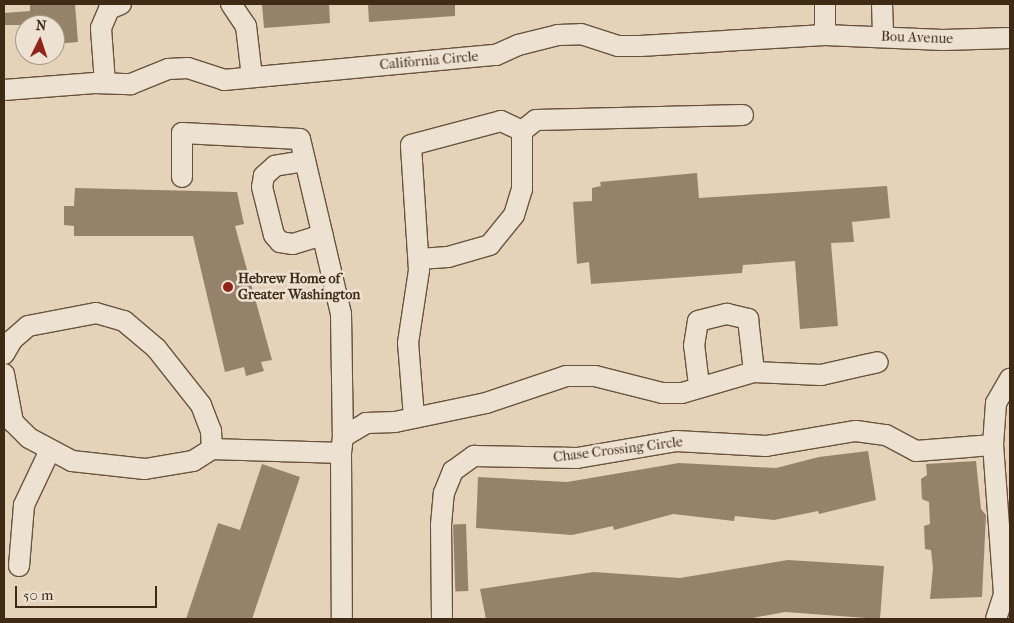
<!DOCTYPE html>
<style>
body{margin:0}
#map{position:relative;width:1014px;height:623px;overflow:hidden;background:#e4d3b9;font-family:"IM FELL French Canon",serif}
div>[style]{position:absolute}
.building>*{inset:0;background:#94826a;transform-origin:0 0}
.roads{filter:drop-shadow(1px 0 #68543e) drop-shadow(-1px 0 #68543e) drop-shadow(0 1px #68543e) drop-shadow(0 -1px #68543e)}
.minor>*{height:20px;margin:-10px;padding:0 10px;transform-origin:10px;border-radius:10px;background:#ede2d2}
.dots>*{width:14px;height:14px;translate:-50% -50%;box-sizing:border-box;border:2px solid #ede2d2;border-radius:50%}
span{translate:-50% -50%;white-space:nowrap;text-align:center;line-height:1.15;-webkit-text-stroke:5px #ede2d2;paint-order:stroke}
.street-label{font-size:14px;color:#3e2a15}
.poi-label{font-size:14px;color:#3e2a15;font-weight:700}
.left{translate:0 -50%;text-align:left}
.frame{position:absolute;inset:0;border:5px solid #3e2a15;pointer-events:none}
.north{position:absolute;left:15px;top:15px;width:50px;height:50px;box-sizing:border-box;background:#ede2d2;border:1px solid #a79886;border-radius:50%;rotate:4deg;font-size:14px;font-weight:700;line-height:20px;text-align:center;color:#3e2a15}
.north::after{content:'';display:block;margin:auto;width:18px;height:22px;background:#8f2418;clip-path:polygon(50% 0,100% 100%,50% 72%,0 100%)}
.scale{position:absolute;left:15px;top:586px;width:142px;height:22px;box-sizing:border-box;border:2px solid #3e2a15;border-top:0;padding-left:6px;font-size:15px;line-height:18px;white-space:nowrap;color:#3e2a15;-webkit-text-stroke:4px #ede2d2;paint-order:stroke}
</style>
<div id="map">
<div class="building">
<div style="clip-path:polygon(30px 4px,75px 4px,78px 42px,55px 44px,55px 25px,4px 25px,4px 13px,30px 11px)"></div>
<div style="clip-path:polygon(262px 4px,329px 4px,330px 23px,264px 28px)"></div>
<div style="clip-path:polygon(368px 4px,455px 4px,455px 16px,369px 22px)"></div>
<div style="clip-path:polygon(697px 173px,699px 198px,887px 186px,890px 218px,852px 222px,854px 242px,831px 243px,838px 326px,800px 329px,795px 261px,743px 265px,742px 273px,591px 284px,589px 262px,577px 264px,573px 202px,592px 201px,592px 188px,601px 186px,600px 182px)"></div>
<div style="clip-path:polygon(75px 188px,237px 192px,244px 224px,235px 226px,272px 360px,261px 362px,264px 371px,246px 376px,244px 367px,225px 372px,193px 236px,74px 236px,74px 226px,64px 225px,64px 206px,74px 206px)"></div>
<div style="clip-path:polygon(868px 451px,876px 500px,819px 514px,818px 511px,774px 520px,735px 516px,734px 521px,673px 514px,614px 530px,613px 526px,572px 535px,476px 528px,478px 477px,567px 482px,679px 463px,776px 468px,819px 457px)"></div>
<div style="clip-path:polygon(976px 461px,981px 509px,986px 515px,982px 597px,930px 599px,933px 568px,931px 550px,925px 549px,924px 526px,930px 524px,929px 502px,922px 499px,921px 479px,927px 475px,926px 464px)"></div>
<div style="clip-path:polygon(262px 464px,300px 477px,252px 619px,186px 619px,218px 523px,240px 530px)"></div>
<div style="left:466px;top:524px;width:67px;height:13px;rotate:88deg"></div>
<div style="clip-path:polygon(788px 560px,884px 566px,880px 619px,785px 612px,747px 619px,486px 619px,480px 589px,594px 572px,680px 578px)"></div>
</div>
<div class="roads">
<div class="minor">
<div style="left:231px;top:4px;width:27px;rotate:56deg"></div>
<div style="left:246px;top:26px;width:51px;rotate:83.3deg"></div>
<div style="left:882px;top:4px;width:33px;rotate:88deg"></div>
<div style="left:825px;top:35px;width:31px;rotate:-90deg"></div>
<div style="left:105px;top:83px;width:55px;rotate:-94.2deg"></div>
<div style="left:101px;top:28px;width:21px;rotate:-67deg"></div>
<div style="left:109px;top:9px;width:13px;rotate:-23deg"></div>
<div style="left:4px;top:90px;width:91px;rotate:-4.4deg"></div>
<div style="left:95px;top:83px;width:36px;rotate:2deg"></div>
<div style="left:131px;top:84px;width:40px;rotate:-22deg"></div>
<div style="left:168px;top:69px;width:20px;rotate:-3deg"></div>
<div style="left:188px;top:68px;width:38px;rotate:18deg"></div>
<div style="left:224px;top:80px;width:273px;rotate:-5.3deg"></div>
<div style="left:496px;top:55px;width:24px;rotate:-24deg"></div>
<div style="left:518px;top:45px;width:41px;rotate:-14deg"></div>
<div style="left:558px;top:35px;width:23px;rotate:-2deg"></div>
<div style="left:581px;top:34px;width:39px;rotate:18deg"></div>
<div style="left:618px;top:46px;width:22px"></div>
<div style="left:640px;top:46px;width:185px;rotate:-3.4deg"></div>
<div style="left:825px;top:35px;width:118px;rotate:2.4deg"></div>
<div style="left:943px;top:40px;width:67px;rotate:-1.7deg"></div>
<div style="left:522px;top:131px;width:18px;rotate:-38deg"></div>
<div style="left:536px;top:120px;width:207px;rotate:-1.4deg"></div>
<div style="left:305px;top:161px;width:30px;rotate:171deg"></div>
<div style="left:275px;top:166px;width:15px;rotate:138deg"></div>
<div style="left:264px;top:176px;width:11px;rotate:100deg"></div>
<div style="left:262px;top:187px;width:49px;rotate:76deg"></div>
<div style="left:274px;top:235px;width:9px;rotate:49deg"></div>
<div style="left:280px;top:242px;width:13px;rotate:9deg"></div>
<div style="left:293px;top:244px;width:31px;rotate:-17deg"></div>
<div style="left:182px;top:177px;width:44px;rotate:-90deg"></div>
<div style="left:182px;top:133px;width:118px;rotate:2.9deg"></div>
<div style="left:300px;top:139px;width:180px;rotate:76.8deg"></div>
<div style="left:341px;top:314px;width:123px;rotate:89.1deg"></div>
<div style="left:4px;top:354px;width:16px;rotate:-60deg"></div>
<div style="left:12px;top:340px;width:21px;rotate:-41deg"></div>
<div style="left:28px;top:326px;width:69px;rotate:-10.8deg"></div>
<div style="left:96px;top:313px;width:29px;rotate:16deg"></div>
<div style="left:124px;top:321px;width:42px;rotate:40.2deg"></div>
<div style="left:156px;top:348px;width:73px;rotate:51.7deg"></div>
<div style="left:201px;top:405px;width:28px;rotate:69deg"></div>
<div style="left:211px;top:431px;width:18px;rotate:87deg"></div>
<div style="left:4px;top:374px;width:49px;rotate:79.4deg"></div>
<div style="left:13px;top:422px;width:23px;rotate:45deg"></div>
<div style="left:29px;top:438px;width:49px;rotate:28.1deg"></div>
<div style="left:72px;top:461px;width:73px;rotate:6.3deg"></div>
<div style="left:145px;top:469px;width:49px;rotate:-9.5deg"></div>
<div style="left:193px;top:461px;width:22px;rotate:-32deg"></div>
<div style="left:212px;top:449px;width:129px;rotate:1.8deg"></div>
<div style="left:341px;top:453px;width:166px;rotate:89.7deg"></div>
<div style="left:699px;top:385px;width:39px;rotate:-97deg"></div>
<div style="left:694px;top:346px;width:25px;rotate:-81deg"></div>
<div style="left:698px;top:321px;width:30px;rotate:-14deg"></div>
<div style="left:727px;top:314px;width:22px;rotate:13deg"></div>
<div style="left:748px;top:319px;width:53px;rotate:83.5deg"></div>
<div style="left:414px;top:417px;width:74px;rotate:-94.6deg"></div>
<div style="left:408px;top:343px;width:74px;rotate:-81.4deg"></div>
<div style="left:419px;top:270px;width:125px;rotate:-93.7deg"></div>
<div style="left:411px;top:145px;width:93px;rotate:-14.9deg"></div>
<div style="left:501px;top:121px;width:23px;rotate:25deg"></div>
<div style="left:522px;top:131px;width:58px;rotate:90deg"></div>
<div style="left:522px;top:189px;width:27px;rotate:107deg"></div>
<div style="left:514px;top:215px;width:38px;rotate:129deg"></div>
<div style="left:490px;top:245px;width:44px;rotate:164.1deg"></div>
<div style="left:448px;top:257px;width:29px;rotate:176deg"></div>
<div style="left:341px;top:453px;width:16px;rotate:-83deg"></div>
<div style="left:343px;top:437px;width:27px;rotate:-31deg"></div>
<div style="left:366px;top:423px;width:29px;rotate:-2deg"></div>
<div style="left:395px;top:422px;width:93px;rotate:-11.8deg"></div>
<div style="left:486px;top:403px;width:84px;rotate:-18.6deg"></div>
<div style="left:566px;top:376px;width:29px"></div>
<div style="left:595px;top:376px;width:69px;rotate:14.2deg"></div>
<div style="left:662px;top:393px;width:20px"></div>
<div style="left:682px;top:393px;width:75px;rotate:-16.3deg"></div>
<div style="left:754px;top:372px;width:67px;rotate:2.6deg"></div>
<div style="left:821px;top:375px;width:58px;rotate:-12.8deg"></div>
<div style="left:19px;top:566px;width:61px;rotate:-85.3deg"></div>
<div style="left:24px;top:505px;width:59px;rotate:-64.7deg"></div>
<div style="left:442px;top:619px;width:94px;rotate:-90.6deg"></div>
<div style="left:441px;top:525px;width:32px;rotate:-85deg"></div>
<div style="left:444px;top:493px;width:24px;rotate:-68deg"></div>
<div style="left:453px;top:471px;width:26px;rotate:-36deg"></div>
<div style="left:474px;top:456px;width:103px;rotate:1.1deg"></div>
<div style="left:577px;top:458px;width:100px;rotate:-9.7deg"></div>
<div style="left:676px;top:441px;width:90px;rotate:3.2deg"></div>
<div style="left:766px;top:446px;width:91px;rotate:-9.5deg"></div>
<div style="left:856px;top:431px;width:30px;rotate:8deg"></div>
<div style="left:886px;top:435px;width:34px;rotate:28deg"></div>
<div style="left:916px;top:451px;width:77px;rotate:-4.5deg"></div>
<div style="left:996px;top:619px;width:26px;rotate:-72deg"></div>
<div style="left:1004px;top:594px;width:149px;rotate:-94.2deg"></div>
<div style="left:993px;top:445px;width:42px;rotate:-85.9deg"></div>
<div style="left:996px;top:403px;width:28px;rotate:-60deg"></div>
</div>
</div>
<div class="dots">
<div style="left:228px;top:287px;background:#8f2418"></div>
</div>
<div class="street-label">
<span style="left:917px;top:38px;rotate:2deg">Bou Avenue</span>
<span style="left:429px;top:61px;rotate:-5deg">California Circle</span>
<span style="left:618px;top:450px;rotate:-7deg">Chase Crossing Circle</span>
</div>
<div class="poi-label">
<span class="left" style="left:238px;top:287px">Hebrew Home of<br>Greater Washington</span>
</div>
<div class="frame"></div>
<div class="north">N</div>
<div class="scale">50 m</div>
</div>
